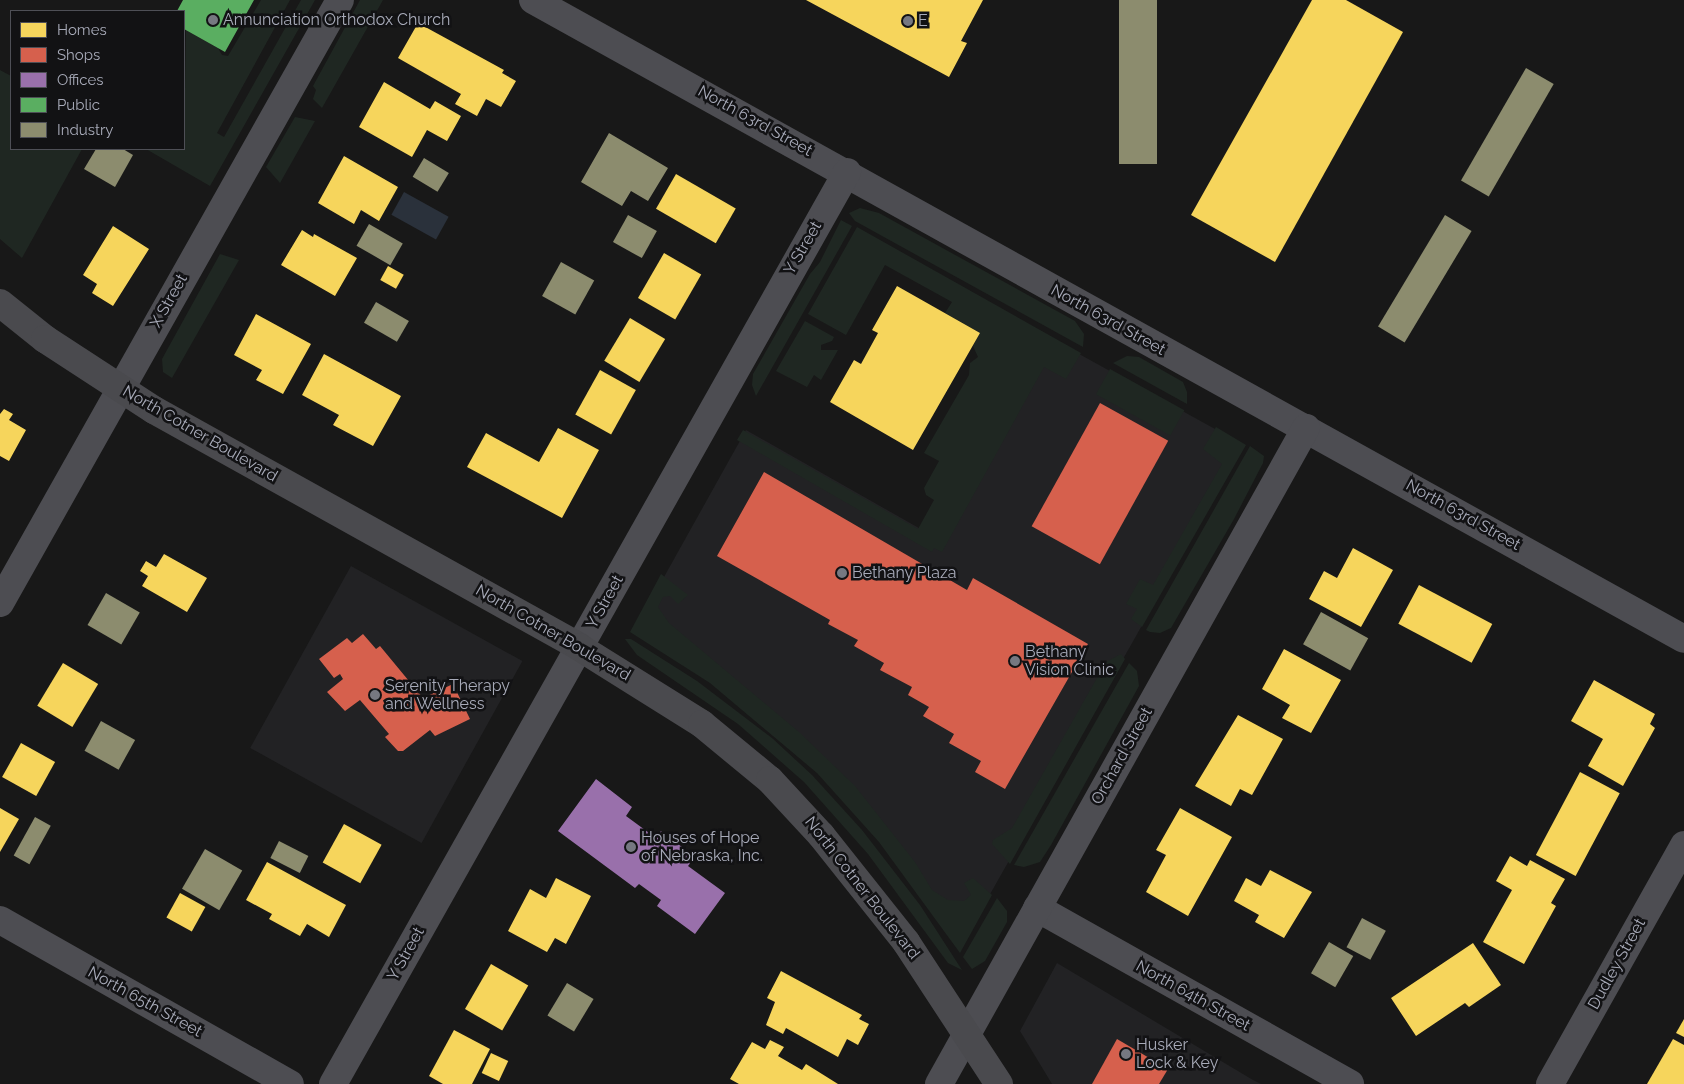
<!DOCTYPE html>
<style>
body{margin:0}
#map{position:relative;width:1684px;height:1084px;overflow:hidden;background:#181818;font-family:Raleway,sans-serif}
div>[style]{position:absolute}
.built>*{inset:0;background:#222224;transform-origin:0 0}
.green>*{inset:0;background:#1f2722;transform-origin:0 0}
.water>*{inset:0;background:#2a313b;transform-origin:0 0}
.homes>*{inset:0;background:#f6d55c;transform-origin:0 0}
.shops>*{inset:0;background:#d6604d;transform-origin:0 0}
.offices>*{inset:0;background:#9970ab}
.public>*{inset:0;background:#5aae61}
.industry>*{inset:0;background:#8c8c6e;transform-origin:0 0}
.minor>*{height:28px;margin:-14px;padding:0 14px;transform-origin:14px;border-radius:14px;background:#4d4d52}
.major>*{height:28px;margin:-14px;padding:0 14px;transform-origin:14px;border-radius:14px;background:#4a4a4e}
.dots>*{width:14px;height:14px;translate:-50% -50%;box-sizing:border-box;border:2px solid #121214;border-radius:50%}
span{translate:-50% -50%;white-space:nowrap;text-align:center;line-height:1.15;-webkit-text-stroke:5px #121214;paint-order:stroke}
.poi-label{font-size:16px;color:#a8abb9}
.left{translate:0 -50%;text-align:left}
.street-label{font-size:16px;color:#a8abb9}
.legend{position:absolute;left:10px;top:10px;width:175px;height:140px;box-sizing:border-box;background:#121214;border:1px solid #4e4f56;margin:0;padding:6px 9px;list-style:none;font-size:15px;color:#a8abb9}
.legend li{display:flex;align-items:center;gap:10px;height:25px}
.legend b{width:25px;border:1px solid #4e4f56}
</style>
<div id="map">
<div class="built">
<div style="clip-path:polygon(1052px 339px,1244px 445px,963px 942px,911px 871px,780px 730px,635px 629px,746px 430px,940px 540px)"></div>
<div style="left:351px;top:566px;width:196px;height:208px;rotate:29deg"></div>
<div style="clip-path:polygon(1057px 963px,1253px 1080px,1261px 1084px,1052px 1084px,1020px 1031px)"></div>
</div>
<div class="green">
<div style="clip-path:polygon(261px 0,290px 0,217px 133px,224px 137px,301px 0,315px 0,210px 186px,146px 149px,184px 149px,186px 30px,218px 48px,222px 55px,228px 56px)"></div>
<div style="clip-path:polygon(360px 0,383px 0,322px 108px,313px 99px,316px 90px,313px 86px)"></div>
<div style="clip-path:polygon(0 70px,11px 76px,11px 149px,82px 149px,22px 258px,0 239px)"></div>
<div style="clip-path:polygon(295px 117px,315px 121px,280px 183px,266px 167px)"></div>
<div style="clip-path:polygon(860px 208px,879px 213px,1075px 321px,1084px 334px,1083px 347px,855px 221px,849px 213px)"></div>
<div style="clip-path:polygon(841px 220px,852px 226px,756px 396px,752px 385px,753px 374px,810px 274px,820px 262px)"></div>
<div style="clip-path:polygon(857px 227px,1081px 353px,1066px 379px,1044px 367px,942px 552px,934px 548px,932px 552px,737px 440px,743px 430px,918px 529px,934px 500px,926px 495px,924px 488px,939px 461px,924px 453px,969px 375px,970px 363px,978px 357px,973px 346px,980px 333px,945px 313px,952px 302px,885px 265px,846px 335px,808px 314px)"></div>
<div style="clip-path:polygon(220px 254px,239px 260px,172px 378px,163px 372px,162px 359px)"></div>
<div style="clip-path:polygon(805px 321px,834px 337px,832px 341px,821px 345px,821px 350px,838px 350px,821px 380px,814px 375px,807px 387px,776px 371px)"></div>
<div style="clip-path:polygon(1127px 356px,1139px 357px,1183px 382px,1187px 392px,1187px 404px,1113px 363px)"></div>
<div style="left:1110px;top:369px;width:85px;height:29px;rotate:29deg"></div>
<div style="clip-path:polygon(1216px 427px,1246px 445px,1142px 627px,1131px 619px,1137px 609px,1126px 604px,1140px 579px,1153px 585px,1222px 464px,1203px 449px)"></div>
<div style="clip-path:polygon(1250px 446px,1264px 456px,1263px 463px,1234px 519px,1171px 628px,1160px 633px,1150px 632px,1146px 630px)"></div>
<div style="clip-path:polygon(661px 574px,688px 595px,678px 604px,670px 596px,663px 597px,658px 607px,669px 623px,799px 732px,855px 786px,915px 862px,932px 890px,948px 900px,964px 901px,971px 895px,964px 883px,973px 878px,992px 895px,960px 953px,879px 842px,817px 773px,710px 683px,630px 632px)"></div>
<div style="clip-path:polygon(625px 639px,631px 639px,697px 681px,772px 738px,812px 775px,862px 830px,920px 905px,962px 970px,948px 963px,868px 854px,804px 782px,738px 724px,637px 655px)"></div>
<div style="clip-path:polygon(1121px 654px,1125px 659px,1010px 864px,992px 844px,993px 840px,1012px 828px,1106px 662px)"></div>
<div style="clip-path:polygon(1129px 663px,1137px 671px,1139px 686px,1051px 845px,1040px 862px,1024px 867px,1014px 865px)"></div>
<div style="clip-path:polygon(997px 898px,1007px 911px,1007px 922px,985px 961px,972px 969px,963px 957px)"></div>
</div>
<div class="water">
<div style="left:404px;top:192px;width:51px;height:26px;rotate:29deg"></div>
</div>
<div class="homes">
<div style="clip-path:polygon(806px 0,983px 0,961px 41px,967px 43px,949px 77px)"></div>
<div style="clip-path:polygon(1312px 0,1346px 0,1403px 32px,1275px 262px,1191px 215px)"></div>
<div style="clip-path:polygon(418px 23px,504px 70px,502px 73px,516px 81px,501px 107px,486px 99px,477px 116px,455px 104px,461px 94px,398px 58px)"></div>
<div style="clip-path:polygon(384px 82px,430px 109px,435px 101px,461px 116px,447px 141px,427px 130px,412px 157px,359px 127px)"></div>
<div style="clip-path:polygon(344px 156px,398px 187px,379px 221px,361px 210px,354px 224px,318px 203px)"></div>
<div style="left:676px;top:174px;width:69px;height:40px;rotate:30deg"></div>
<div style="clip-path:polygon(113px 226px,149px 249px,113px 306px,92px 293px,97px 284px,83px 275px)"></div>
<div style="clip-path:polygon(302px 230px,313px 237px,314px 234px,357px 258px,335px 296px,281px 265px)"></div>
<div style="left:664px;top:253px;width:43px;height:52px;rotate:30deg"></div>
<div style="left:388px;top:266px;width:18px;height:16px;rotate:29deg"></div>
<div style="clip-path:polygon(897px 286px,980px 333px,913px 450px,830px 402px,854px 360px,861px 364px,878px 333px,872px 330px)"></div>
<div style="clip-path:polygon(256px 314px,311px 344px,283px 394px,256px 380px,262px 370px,234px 355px)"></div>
<div style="left:630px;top:318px;width:41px;height:50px;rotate:31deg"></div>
<div style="clip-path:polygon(324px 354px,401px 396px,373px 446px,333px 425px,339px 415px,302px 395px)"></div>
<div style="left:600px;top:370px;width:41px;height:51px;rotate:29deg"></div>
<div style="clip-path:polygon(4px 409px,13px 414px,9px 420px,26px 430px,9px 461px,0 456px,0 414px)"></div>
<div style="clip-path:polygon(558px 428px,599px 450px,562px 518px,467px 467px,486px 433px,539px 462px)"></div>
<div style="clip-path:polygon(1353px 548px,1393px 570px,1361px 627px,1309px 599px,1324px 571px,1337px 578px)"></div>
<div style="clip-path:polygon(164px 554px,207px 578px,187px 612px,142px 586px,148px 576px,140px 571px,146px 561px,156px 567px)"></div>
<div style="left:1419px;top:585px;width:83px;height:44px;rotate:28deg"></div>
<div style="clip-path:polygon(1284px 649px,1341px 680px,1311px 733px,1282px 718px,1290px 705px,1262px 689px)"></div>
<div style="left:63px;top:663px;width:41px;height:50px;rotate:31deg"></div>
<div style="clip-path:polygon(1594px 680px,1655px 714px,1650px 724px,1655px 728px,1623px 786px,1588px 766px,1603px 739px,1571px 721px)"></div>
<div style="clip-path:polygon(1238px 715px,1283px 739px,1252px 795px,1240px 789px,1231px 806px,1195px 786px)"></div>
<div style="left:21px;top:743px;width:39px;height:39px;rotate:29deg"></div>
<div style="left:1580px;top:772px;width:45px;height:94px;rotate:28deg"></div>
<div style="clip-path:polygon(0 808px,19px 819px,0 852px)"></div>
<div style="clip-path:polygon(1180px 808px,1232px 837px,1188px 916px,1146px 892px,1166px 855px,1156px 850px)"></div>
<div style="left:344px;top:824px;width:43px;height:44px;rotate:29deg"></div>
<div style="clip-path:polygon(1510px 856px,1527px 866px,1530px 860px,1565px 879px,1551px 903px,1556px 906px,1524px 964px,1483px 942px,1512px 890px,1496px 881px)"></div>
<div style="clip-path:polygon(267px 862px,346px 905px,329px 937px,307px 924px,300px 936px,269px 919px,272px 914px,246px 900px)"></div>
<div style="clip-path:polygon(1270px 870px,1312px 892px,1284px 938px,1255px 922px,1259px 915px,1234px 901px,1246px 878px,1261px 886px)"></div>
<div style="clip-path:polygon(556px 878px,591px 896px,566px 944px,555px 938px,547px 952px,508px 931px,530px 889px,546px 898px)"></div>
<div style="left:180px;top:893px;width:29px;height:28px;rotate:29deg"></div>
<div style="clip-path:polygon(1473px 943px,1501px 985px,1469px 1007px,1465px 1003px,1416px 1036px,1391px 998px)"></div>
<div style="left:491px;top:964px;width:43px;height:52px;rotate:30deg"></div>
<div style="clip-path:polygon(781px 971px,862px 1015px,859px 1019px,869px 1024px,858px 1045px,847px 1039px,838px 1057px,786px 1028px,783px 1034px,766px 1025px,775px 1002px,767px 998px)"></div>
<div style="clip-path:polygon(1684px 1019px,1684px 1037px,1676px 1033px)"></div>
<div style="clip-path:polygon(454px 1030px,490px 1049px,472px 1084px,443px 1084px,429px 1076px)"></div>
<div style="clip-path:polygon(1673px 1039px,1684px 1045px,1684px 1084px,1647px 1084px)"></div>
<div style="clip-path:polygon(770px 1040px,784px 1047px,778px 1056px,802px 1070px,806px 1064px,838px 1084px,739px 1084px,730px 1079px,752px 1042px,765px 1049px)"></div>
<div style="left:491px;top:1053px;width:19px;height:22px;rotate:25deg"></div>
</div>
<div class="shops">
<div style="left:1100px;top:403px;width:78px;height:141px;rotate:29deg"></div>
<div style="clip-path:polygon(764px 472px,967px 590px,973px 578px,1088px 644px,1005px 789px,975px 772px,981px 761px,949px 743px,954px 734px,923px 716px,929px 707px,908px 695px,912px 687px,880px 670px,884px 663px,854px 646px,858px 640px,828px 624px,830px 620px,717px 556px)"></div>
<div style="clip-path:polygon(363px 634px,376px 649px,380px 646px,423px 698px,453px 684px,470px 719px,435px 736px,430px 730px,403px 751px,398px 751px,385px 737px,389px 734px,360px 700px,345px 711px,327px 692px,343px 679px,340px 674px,334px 678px,319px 659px,347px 638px,352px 643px)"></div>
<div style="clip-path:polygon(1117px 1039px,1168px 1069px,1159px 1084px,1092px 1084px)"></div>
</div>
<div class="offices">
<div style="clip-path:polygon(596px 779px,632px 807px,626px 816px,656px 838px,661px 831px,695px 857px,688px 866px,725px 893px,695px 934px,657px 906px,661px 900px,639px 884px,635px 888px,558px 831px)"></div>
</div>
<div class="public">
<div style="clip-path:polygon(183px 0,254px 0,225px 52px,184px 29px,184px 11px,177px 11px)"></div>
</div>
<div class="industry">
<div style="left:1119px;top:0;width:38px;height:164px"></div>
<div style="left:1526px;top:68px;width:32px;height:130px;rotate:30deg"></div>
<div style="clip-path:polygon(609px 133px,668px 168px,648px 201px,631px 191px,622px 206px,581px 182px)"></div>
<div style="clip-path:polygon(96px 149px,123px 149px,133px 155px,115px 187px,84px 169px)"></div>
<div style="left:424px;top:158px;width:29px;height:22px;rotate:31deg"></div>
<div style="left:628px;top:215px;width:33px;height:31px;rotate:29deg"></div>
<div style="left:1445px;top:215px;width:31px;height:130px;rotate:31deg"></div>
<div style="left:369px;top:224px;width:39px;height:25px;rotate:30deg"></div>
<div style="left:561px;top:262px;width:38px;height:39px;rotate:29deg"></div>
<div style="left:376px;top:302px;width:38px;height:24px;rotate:30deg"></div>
<div style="left:106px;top:593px;width:39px;height:37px;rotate:30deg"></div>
<div style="left:1321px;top:612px;width:54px;height:37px;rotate:29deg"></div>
<div style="left:101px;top:721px;width:39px;height:34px;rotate:29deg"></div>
<div style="left:35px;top:817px;width:18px;height:44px;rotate:29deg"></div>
<div style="left:279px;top:841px;width:33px;height:19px;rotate:27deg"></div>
<div style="left:205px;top:849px;width:43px;height:46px;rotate:30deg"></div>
<div style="left:1362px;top:918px;width:27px;height:33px;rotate:28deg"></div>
<div style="left:1329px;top:942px;width:28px;height:36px;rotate:30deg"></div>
<div style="left:567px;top:983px;width:31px;height:38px;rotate:31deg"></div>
</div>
<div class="minor">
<div style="left:533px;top:0;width:1316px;rotate:29.04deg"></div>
<div style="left:0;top:603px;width:692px;rotate:-60.58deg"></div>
<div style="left:1037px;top:908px;width:359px;rotate:29.3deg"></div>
<div style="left:0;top:920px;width:333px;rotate:29.5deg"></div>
<div style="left:333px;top:1084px;width:1047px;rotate:-60.59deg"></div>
<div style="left:939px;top:1084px;width:752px;rotate:-60.78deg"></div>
<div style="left:1550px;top:1084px;width:274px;rotate:-60.7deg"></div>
</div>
<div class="major">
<div style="left:0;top:303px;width:58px;rotate:38.7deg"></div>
<div style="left:45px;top:339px;width:130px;rotate:33.1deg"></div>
<div style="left:154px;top:410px;width:487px;rotate:29.1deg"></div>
<div style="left:579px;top:647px;width:145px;rotate:32deg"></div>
<div style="left:702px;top:724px;width:88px;rotate:39.5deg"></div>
<div style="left:770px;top:780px;width:75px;rotate:47.2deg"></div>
<div style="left:821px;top:835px;width:137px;rotate:51.5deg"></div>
<div style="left:906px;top:942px;width:170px;rotate:56.8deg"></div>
</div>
<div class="dots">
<div style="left:213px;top:20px;background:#767881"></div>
<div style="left:908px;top:21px;background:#767881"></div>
<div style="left:842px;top:573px;background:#767881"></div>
<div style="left:1015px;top:661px;background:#767881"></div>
<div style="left:375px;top:695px;background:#767881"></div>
<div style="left:631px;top:847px;background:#767881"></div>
<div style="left:1126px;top:1054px;background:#767881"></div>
</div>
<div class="poi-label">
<span class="left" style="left:223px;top:20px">Annunciation Orthodox Church</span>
<span class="left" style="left:918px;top:21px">E</span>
<span class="left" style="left:852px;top:573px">Bethany Plaza</span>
<span class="left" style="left:1025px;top:661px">Bethany<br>Vision Clinic</span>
<span class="left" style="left:385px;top:695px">Serenity Therapy<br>and Wellness</span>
<span class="left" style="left:641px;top:847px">Houses of Hope<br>of Nebraska, Inc.</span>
<span class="left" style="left:1136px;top:1054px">Husker<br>Lock &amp; Key</span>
</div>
<div class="street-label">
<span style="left:755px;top:121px;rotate:29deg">North 63rd Street</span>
<span style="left:803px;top:248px;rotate:-60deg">Y Street</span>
<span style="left:169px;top:301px;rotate:-61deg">X Street</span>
<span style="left:1108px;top:320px;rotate:29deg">North 63rd Street</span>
<span style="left:200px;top:434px;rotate:30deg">North Cotner Boulevard</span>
<span style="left:1463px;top:515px;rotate:29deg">North 63rd Street</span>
<span style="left:605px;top:602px;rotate:-61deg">Y Street</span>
<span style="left:553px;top:633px;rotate:30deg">North Cotner Boulevard</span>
<span style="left:1122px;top:756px;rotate:-61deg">Orchard Street</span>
<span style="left:862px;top:888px;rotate:52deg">North Cotner Boulevard</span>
<span style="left:406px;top:954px;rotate:-61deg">Y Street</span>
<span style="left:1617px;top:964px;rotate:-61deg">Dudley Street</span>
<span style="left:1193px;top:996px;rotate:29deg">North 64th Street</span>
<span style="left:145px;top:1002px;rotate:29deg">North 65th Street</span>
</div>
<ul class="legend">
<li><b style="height:14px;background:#f6d55c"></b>Homes</li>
<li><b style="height:14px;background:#d6604d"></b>Shops</li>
<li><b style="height:14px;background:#9970ab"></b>Offices</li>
<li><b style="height:14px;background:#5aae61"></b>Public</li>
<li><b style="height:14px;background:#8c8c6e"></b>Industry</li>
</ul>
</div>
